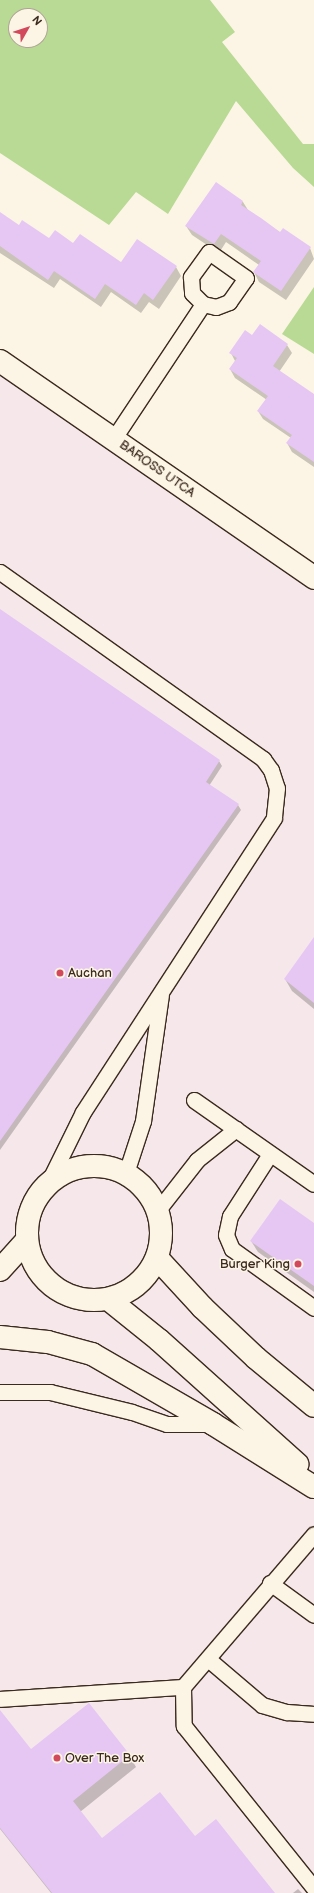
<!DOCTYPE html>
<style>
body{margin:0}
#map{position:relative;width:314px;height:1893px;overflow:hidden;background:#fcf5e5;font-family:"Balsamiq Sans",sans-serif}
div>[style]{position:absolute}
.built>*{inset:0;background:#f5e7ea}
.green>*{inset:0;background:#b8da94}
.shadow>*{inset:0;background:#0003}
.building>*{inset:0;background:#e6c7f4}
.roads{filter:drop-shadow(1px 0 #3b2a1e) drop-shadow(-1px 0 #3b2a1e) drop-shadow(0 1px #3b2a1e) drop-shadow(0 -1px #3b2a1e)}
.lane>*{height:15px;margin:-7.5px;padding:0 7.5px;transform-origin:7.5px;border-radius:7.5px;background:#fcf5e5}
.street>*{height:22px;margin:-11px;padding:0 11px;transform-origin:11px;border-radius:11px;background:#fcf5e5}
.street>.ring{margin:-11px;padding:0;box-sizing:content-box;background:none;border:22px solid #fcf5e5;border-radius:50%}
.secondary>*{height:22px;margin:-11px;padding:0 11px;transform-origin:11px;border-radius:11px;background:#fcf5e5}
.dots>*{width:11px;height:11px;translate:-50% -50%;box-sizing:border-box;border:2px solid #fcf5e5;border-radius:50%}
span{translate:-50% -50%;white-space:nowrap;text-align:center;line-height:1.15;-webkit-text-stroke:3px #fcf5e5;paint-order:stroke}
.street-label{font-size:13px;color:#3b2a1e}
.poi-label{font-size:13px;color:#3b2a1e}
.left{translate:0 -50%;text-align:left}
.right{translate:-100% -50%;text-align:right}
.north{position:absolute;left:8px;top:8px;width:40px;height:40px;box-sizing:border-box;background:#fcf5e5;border:1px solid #afa495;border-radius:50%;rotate:51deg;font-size:11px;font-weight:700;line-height:16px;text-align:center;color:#3b2a1e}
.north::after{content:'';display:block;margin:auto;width:14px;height:18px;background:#d1495b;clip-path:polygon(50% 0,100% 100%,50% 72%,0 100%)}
</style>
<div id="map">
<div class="built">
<div style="clip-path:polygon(0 369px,314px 591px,314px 1893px,0 1893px)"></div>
</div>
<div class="green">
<div style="clip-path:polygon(evenodd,0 0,210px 0,235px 32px,222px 42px,303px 144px,314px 144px,314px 187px,293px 168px,236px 101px,168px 214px,136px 192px,109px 225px,0 153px,0 0,16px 16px,40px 16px,40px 40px,16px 40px,16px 16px)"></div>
<div style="clip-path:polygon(314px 287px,314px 354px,282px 334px)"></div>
</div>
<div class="shadow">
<div style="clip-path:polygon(216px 183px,243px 202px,248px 210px,281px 233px,310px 248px,314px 259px,286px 300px,259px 282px,254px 272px,259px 265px,226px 242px,219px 253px,192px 235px,186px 226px)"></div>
<div style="clip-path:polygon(0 213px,19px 226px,49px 240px,74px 245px,121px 263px,176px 267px,181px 276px,159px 309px,149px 302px,141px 313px,111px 292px,101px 307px,60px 279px,54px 288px,0 253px)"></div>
<div style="clip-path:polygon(252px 336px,287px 345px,292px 353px,279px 372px,314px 395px,314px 467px,292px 452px,287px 443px,291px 438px,263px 419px,258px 411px,267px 400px,235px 378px,230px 369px,235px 361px,231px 353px)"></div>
<div style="clip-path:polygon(0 610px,219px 761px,222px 766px,209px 786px,238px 805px,241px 810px,0 1150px)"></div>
<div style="clip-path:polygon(314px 939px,314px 1009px,292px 991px,285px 979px)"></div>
<div style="clip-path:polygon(314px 1225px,314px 1292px,258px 1252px,251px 1241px)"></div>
<div style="clip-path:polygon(0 1734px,31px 1750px,129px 1755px,136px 1767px,80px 1812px,102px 1839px,195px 1837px,273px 1893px,51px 1893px,0 1829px)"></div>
<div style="clip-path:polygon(298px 1889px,302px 1893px,293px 1893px)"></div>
</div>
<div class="building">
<div style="clip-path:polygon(216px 182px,243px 201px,241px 205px,261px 218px,280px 232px,283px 228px,311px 247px,281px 291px,253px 272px,261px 261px,221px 234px,214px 244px,185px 226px)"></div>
<div style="clip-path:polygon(0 212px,19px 225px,22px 220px,49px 238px,55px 230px,73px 243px,80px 234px,121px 262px,137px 239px,177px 266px,153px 300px,144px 293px,136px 305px,105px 284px,95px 299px,54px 271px,48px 280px,0 246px)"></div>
<div style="clip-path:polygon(260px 324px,288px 344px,273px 366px,314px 394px,314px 462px,286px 443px,292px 435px,257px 411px,268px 396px,229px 369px,237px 358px,229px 353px,245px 330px,252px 335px)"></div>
<div style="clip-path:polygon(0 609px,220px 760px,206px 782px,239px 804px,0 1141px)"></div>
<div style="clip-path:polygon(314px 937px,314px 1003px,284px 979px)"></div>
<div style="clip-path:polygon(280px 1199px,314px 1223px,314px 1286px,250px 1241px)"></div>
<div style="clip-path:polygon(89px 1703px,130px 1755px,73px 1801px,102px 1838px,160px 1792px,195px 1836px,216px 1819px,275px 1893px,52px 1893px,0 1828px,0 1710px,31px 1749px)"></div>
</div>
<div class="roads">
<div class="lane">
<div style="left:114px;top:438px;width:161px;rotate:-56.4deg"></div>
<div style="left:203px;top:304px;width:13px;rotate:13deg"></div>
<div style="left:216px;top:307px;width:14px;rotate:-21deg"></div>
<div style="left:229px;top:302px;width:29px;rotate:-55deg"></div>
<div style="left:246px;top:278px;width:45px;rotate:-144.9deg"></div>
<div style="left:209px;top:252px;width:31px;rotate:126deg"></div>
<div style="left:191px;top:277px;width:16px;rotate:86deg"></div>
<div style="left:192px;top:293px;width:16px;rotate:45deg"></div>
<div style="left:0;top:572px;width:323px;rotate:35.4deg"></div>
<div style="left:263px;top:759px;width:14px;rotate:54deg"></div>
<div style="left:271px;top:770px;width:19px;rotate:72deg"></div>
<div style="left:277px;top:788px;width:30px;rotate:96deg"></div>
<div style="left:274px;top:818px;width:351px;rotate:123deg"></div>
<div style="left:83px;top:1112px;width:79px;rotate:116.2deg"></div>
<div style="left:194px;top:1100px;width:146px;rotate:35deg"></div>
<div style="left:270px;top:1154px;width:74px;rotate:122.8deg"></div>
<div style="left:230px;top:1216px;width:19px;rotate:102deg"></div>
<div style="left:226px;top:1235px;width:15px;rotate:67deg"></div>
<div style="left:232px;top:1249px;width:101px;rotate:35.7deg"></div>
<div style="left:126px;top:1173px;width:55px;rotate:-71.9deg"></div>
<div style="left:143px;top:1121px;width:127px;rotate:-81.9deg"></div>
<div style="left:158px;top:1210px;width:63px;rotate:-52deg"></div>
<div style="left:197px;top:1160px;width:50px;rotate:-38.5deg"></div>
<div style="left:0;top:1392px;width:50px"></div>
<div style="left:50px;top:1392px;width:84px;rotate:13.7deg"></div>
<div style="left:132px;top:1412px;width:37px;rotate:19deg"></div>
<div style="left:167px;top:1424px;width:43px"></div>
<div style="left:270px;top:1583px;width:54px;rotate:36deg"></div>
<div style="left:208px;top:1659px;width:71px;rotate:40.4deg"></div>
<div style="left:262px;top:1705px;width:26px;rotate:16deg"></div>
<div style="left:287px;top:1712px;width:27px;rotate:4deg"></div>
<div style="left:183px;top:1687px;width:39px;rotate:89deg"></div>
<div style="left:184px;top:1726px;width:208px;rotate:51.3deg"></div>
<div style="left:0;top:1699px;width:183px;rotate:-3.8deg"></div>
<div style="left:183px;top:1687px;width:201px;rotate:-49.4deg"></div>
</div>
<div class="street">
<div class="ring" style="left:27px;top:1166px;width:112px;height:112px"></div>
<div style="left:157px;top:1258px;width:67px;rotate:47.4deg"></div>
<div style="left:202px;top:1307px;width:74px;rotate:43.4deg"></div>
<div style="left:256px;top:1358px;width:75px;rotate:39.6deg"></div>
<div style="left:0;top:1270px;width:40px;rotate:-48deg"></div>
<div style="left:108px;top:1299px;width:65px;rotate:38.8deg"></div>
<div style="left:159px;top:1340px;width:186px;rotate:41.9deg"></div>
<div style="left:0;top:1337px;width:48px;rotate:5.9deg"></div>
<div style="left:48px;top:1342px;width:46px;rotate:15.3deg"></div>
<div style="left:92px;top:1354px;width:140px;rotate:30deg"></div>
<div style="left:213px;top:1424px;width:119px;rotate:32deg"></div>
</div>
<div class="secondary">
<div style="left:0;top:361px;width:382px;rotate:34.6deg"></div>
</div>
</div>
<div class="dots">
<div style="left:60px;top:973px;background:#d1495b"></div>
<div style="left:298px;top:1264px;background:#d1495b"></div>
<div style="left:57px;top:1758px;background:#d1495b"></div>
</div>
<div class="street-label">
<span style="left:157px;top:469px;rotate:35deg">BAROSS UTCA</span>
</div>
<div class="poi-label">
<span class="left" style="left:68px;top:973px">Auchan</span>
<span class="right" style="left:290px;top:1264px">Burger King</span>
<span class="left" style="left:65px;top:1758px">Over The Box</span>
</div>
<div class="north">N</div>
</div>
